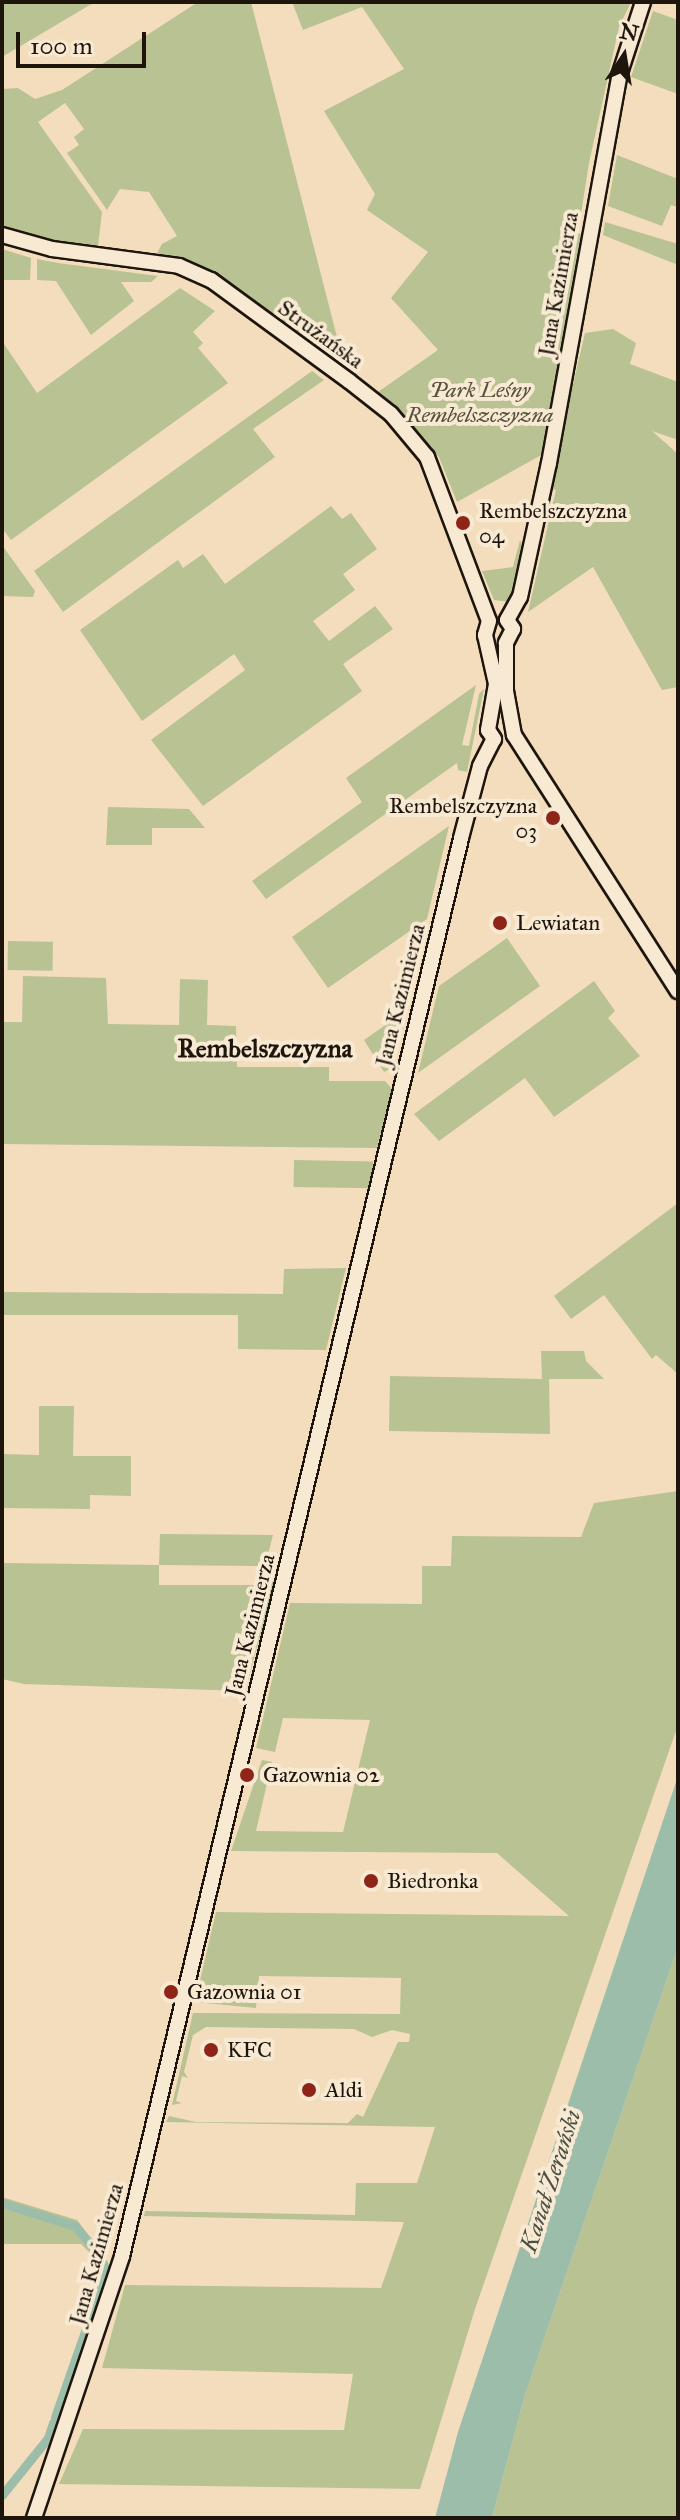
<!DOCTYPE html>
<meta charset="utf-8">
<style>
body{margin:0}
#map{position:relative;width:680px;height:2520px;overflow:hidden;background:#f4ddbc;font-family:"IM FELL Great Primer",serif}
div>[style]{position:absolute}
.green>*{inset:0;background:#b8c293;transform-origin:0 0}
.water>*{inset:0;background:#9dbdab}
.canal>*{height:9px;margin:-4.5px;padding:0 4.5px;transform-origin:4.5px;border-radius:4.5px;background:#9dbdab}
.roads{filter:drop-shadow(2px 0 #1e160d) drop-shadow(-2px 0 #1e160d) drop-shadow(0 2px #1e160d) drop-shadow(0 -2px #1e160d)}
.secondary>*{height:14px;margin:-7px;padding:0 7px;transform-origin:7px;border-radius:7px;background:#f8e9d3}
.dots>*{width:22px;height:22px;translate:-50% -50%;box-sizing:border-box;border:4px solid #f8e9d3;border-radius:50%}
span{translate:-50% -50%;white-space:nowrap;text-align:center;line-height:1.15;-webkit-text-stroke:8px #f8e9d3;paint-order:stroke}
.street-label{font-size:22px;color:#1e160d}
.park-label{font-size:22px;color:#54523c;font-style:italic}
.poi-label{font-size:22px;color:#1e160d}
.left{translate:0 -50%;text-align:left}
.right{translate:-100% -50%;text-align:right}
.water-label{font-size:24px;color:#4a5044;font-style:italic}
.quarter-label{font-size:26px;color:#1e160d;font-weight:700}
.frame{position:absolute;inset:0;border:4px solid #1e160d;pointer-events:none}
.north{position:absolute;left:584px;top:16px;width:80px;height:80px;-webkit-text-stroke:6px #f8e9d3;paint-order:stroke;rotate:12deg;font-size:22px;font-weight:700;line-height:32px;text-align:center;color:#1e160d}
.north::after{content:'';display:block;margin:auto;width:28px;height:36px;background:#1e160d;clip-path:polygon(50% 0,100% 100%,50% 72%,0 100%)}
.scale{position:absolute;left:16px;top:32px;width:130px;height:36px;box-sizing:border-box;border:4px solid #1e160d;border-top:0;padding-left:10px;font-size:24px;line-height:28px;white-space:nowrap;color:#1e160d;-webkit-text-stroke:6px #f8e9d3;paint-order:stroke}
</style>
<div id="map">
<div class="green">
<div style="clip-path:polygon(2px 2px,95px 2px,2px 57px)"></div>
<div style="clip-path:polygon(198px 2px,251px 2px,338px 341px,333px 361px,210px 272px,157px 253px,162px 244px,177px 236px,149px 192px,120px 189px,107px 210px,67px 153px,79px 145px,74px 137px,84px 129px,65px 103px,38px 122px,102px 212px,98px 246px,57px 243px,2px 226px,2px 89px,18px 88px,35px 99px,62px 90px)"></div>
<div style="clip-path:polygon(292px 2px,631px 2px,619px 27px,589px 163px,578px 233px,584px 236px,545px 453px,457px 502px,439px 457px,378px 392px,438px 350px,391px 298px,428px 252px,367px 210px,375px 194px,324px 111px,404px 69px,362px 7px,303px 30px)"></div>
<div style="clip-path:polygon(653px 11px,678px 20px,678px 94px,631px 77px)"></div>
<div style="clip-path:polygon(617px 155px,678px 179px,678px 207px,671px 205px,662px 226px,608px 206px)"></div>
<div style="clip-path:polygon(605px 222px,678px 244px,678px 265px,603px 235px)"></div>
<div style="clip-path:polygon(2px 249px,31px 258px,30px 280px,2px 280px)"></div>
<div style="clip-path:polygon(37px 259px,58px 263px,158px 276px,151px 282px,121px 282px,134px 301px,91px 335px,56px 281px,37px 280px)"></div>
<div style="clip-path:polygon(180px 288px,215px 311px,193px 332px,203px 343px,198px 348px,228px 383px,11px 540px,2px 528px,2px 341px,37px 393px)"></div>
<div style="clip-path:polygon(613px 329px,636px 343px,630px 364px,678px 382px,678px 440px,652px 431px,678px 454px,678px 687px,662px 690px,593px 567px,528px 612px,556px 490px,549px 488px,585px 333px)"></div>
<div style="clip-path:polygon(312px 371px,324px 380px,253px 429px,275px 457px,63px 612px,34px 571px)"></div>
<div style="clip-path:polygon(331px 506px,342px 519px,351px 513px,377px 549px,343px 574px,355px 590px,313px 621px,329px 641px,375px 606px,393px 629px,343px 664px,362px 691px,203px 806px,151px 740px,245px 670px,234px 654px,142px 721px,80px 630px,178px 560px,183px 568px,203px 554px,225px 584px)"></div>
<div style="clip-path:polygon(520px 540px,524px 548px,511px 602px,494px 600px,482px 571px,513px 567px)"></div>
<div style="clip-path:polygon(2px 545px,35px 591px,33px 597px,2px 596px)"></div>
<div style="clip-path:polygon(476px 685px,462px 745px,469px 746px,479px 694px,484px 689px,467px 772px,458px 770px,457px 763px,266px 899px,252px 881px,362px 802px,346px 778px)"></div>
<div style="clip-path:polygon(108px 807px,189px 809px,205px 828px,152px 828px,152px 845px,106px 845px)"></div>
<div style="clip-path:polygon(449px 826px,427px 919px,328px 988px,292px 937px)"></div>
<div style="clip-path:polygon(507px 938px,540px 986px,418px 1073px,439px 986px)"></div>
<div style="left:8px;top:941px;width:45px;height:29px;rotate:1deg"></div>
<div style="clip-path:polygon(23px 976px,106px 978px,108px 1024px,179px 1025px,180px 979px,208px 980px,207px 1025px,236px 1026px,237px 1067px,329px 1067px,329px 1081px,385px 1081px,392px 1089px,377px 1148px,2px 1144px,2px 1022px,22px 1022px)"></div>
<div style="clip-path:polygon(594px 981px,615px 1011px,608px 1018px,640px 1056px,554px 1117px,525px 1078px,439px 1141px,414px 1114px)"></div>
<div style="clip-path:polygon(407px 1010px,393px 1068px,384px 1072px,364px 1040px)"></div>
<div style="left:294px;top:1160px;width:79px;height:27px;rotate:1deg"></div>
<div style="clip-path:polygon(678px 1203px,678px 1374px,656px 1355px,652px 1359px,604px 1295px,571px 1319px,554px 1296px)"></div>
<div style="clip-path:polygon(346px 1268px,326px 1350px,238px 1349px,238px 1315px,2px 1315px,2px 1292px,283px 1294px,284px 1269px)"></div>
<div style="clip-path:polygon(541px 1351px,584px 1351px,586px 1361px,604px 1379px,549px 1379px,550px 1434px,389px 1431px,390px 1376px,542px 1379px)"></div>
<div style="clip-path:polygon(2px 1406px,4px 1454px,39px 1455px,39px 1406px,74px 1406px,73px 1456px,131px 1456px,131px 1496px,90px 1495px,90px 1509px,2px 1508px)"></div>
<div style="clip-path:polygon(678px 1491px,678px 1725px,475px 2309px,420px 2489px,59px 2484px,83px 2429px,344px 2430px,353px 2374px,102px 2368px,125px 2285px,381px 2288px,404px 2222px,144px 2216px,145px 2211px,355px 2215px,356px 2183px,417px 2183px,435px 2127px,166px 2122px,169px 2116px,196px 2122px,348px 2123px,357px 2114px,363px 2117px,398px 2042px,409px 2042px,410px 2034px,392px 2030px,372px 2037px,354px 2029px,206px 2027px,193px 2035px,184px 2072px,188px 2078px,182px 2076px,176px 2101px,182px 2103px,172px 2105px,193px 2013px,400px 2014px,401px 1978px,259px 1976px,256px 2008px,195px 2002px,216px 1912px,569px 1916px,497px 1853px,231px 1851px,262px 1760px,272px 1762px,256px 1831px,343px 1832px,370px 1720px,283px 1718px,275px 1752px,256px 1748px,290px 1603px,422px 1604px,422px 1566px,451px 1566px,452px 1536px,581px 1537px,594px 1503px)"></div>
<div style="clip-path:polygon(160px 1534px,273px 1535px,265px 1566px,159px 1565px,159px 1585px,260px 1585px,262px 1577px,275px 1582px,245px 1691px,24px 1684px,2px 1679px,2px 1563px,159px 1565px)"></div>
<div style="clip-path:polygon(678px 1947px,678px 2518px,492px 2518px,525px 2395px)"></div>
<div style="clip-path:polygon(2px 2197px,77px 2220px,102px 2253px,91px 2254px,81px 2244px,2px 2244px)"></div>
</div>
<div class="water">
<div style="clip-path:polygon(678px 1776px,678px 1947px,525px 2395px,492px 2518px,435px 2518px,458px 2432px)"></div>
</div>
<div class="canal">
<div style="left:2px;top:2203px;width:77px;rotate:17.5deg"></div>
<div style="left:75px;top:2226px;width:35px;rotate:50deg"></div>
<div style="left:55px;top:2417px;width:155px;rotate:-70.7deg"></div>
<div style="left:106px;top:2271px;width:9px;rotate:-111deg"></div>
<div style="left:2px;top:2495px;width:73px;rotate:-51.1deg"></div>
<div style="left:48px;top:2438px;width:16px;rotate:-72deg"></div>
</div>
<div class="roads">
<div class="secondary">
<div style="left:2px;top:235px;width:52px;rotate:15.6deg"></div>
<div style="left:52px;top:249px;width:128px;rotate:7.6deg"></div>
<div style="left:179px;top:266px;width:35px;rotate:24deg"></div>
<div style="left:211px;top:280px;width:171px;rotate:36.2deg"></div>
<div style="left:349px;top:381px;width:53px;rotate:38.2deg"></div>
<div style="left:391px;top:414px;width:56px;rotate:50.1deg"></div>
<div style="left:427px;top:457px;width:175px;rotate:69.3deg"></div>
<div style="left:507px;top:620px;width:26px;rotate:-61deg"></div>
<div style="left:520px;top:597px;width:137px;rotate:-77.8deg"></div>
<div style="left:549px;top:463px;width:393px;rotate:-79.7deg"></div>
<div style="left:619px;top:76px;width:78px;rotate:-72deg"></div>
<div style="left:507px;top:620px;width:11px;rotate:56deg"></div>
<div style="left:513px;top:629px;width:16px;rotate:117deg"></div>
<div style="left:506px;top:643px;width:48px;rotate:90deg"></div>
<div style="left:506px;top:691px;width:45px;rotate:79.7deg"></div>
<div style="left:489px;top:621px;width:15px;rotate:106deg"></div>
<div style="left:485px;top:635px;width:50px;rotate:77.3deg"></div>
<div style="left:496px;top:684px;width:47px;rotate:99.9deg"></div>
<div style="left:488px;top:730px;width:11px;rotate:56deg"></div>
<div style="left:514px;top:735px;width:304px;rotate:57.4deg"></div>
<div style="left:34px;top:2518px;width:276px;rotate:-71.4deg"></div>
<div style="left:122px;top:2256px;width:1458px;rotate:-76.55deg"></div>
<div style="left:461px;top:838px;width:74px;rotate:-75.2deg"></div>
<div style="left:480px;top:766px;width:30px;rotate:-63deg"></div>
</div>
</div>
<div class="dots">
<div style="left:463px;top:523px;background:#8f2418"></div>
<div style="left:553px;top:818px;background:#8f2418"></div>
<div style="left:500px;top:923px;background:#8f2418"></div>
<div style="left:247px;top:1775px;background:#8f2418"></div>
<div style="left:371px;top:1881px;background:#8f2418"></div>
<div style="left:171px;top:1992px;background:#8f2418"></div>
<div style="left:211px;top:2050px;background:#8f2418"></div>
<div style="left:309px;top:2090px;background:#8f2418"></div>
</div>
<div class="street-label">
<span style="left:558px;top:284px;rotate:-80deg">Jana Kazimierza</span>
<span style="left:321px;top:334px;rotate:36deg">Strużańska</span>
<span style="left:400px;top:995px;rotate:-76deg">Jana Kazimierza</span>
<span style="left:250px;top:1625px;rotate:-76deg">Jana Kazimierza</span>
<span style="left:96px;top:2254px;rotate:-74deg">Jana Kazimierza</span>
</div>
<div class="park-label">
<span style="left:480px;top:402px">Park Leśny<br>Rembelszczyzna</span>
</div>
<div class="poi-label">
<span class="left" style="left:479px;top:523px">Rembelszczyzna<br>04</span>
<span class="right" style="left:537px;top:818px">Rembelszczyzna<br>03</span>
<span class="left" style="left:516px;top:923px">Lewiatan</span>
<span class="left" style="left:263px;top:1775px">Gazownia 02</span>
<span class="left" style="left:387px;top:1881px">Biedronka</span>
<span class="left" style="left:187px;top:1992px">Gazownia 01</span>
<span class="left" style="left:227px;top:2050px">KFC</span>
<span class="left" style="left:325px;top:2090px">Aldi</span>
</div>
<div class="water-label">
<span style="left:551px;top:2181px;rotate:-72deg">Kanał Żerański</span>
</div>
<div class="quarter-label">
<span style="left:265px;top:1049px">Rembelszczyzna</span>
</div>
<div class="frame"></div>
<div class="north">N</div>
<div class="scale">100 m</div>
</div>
